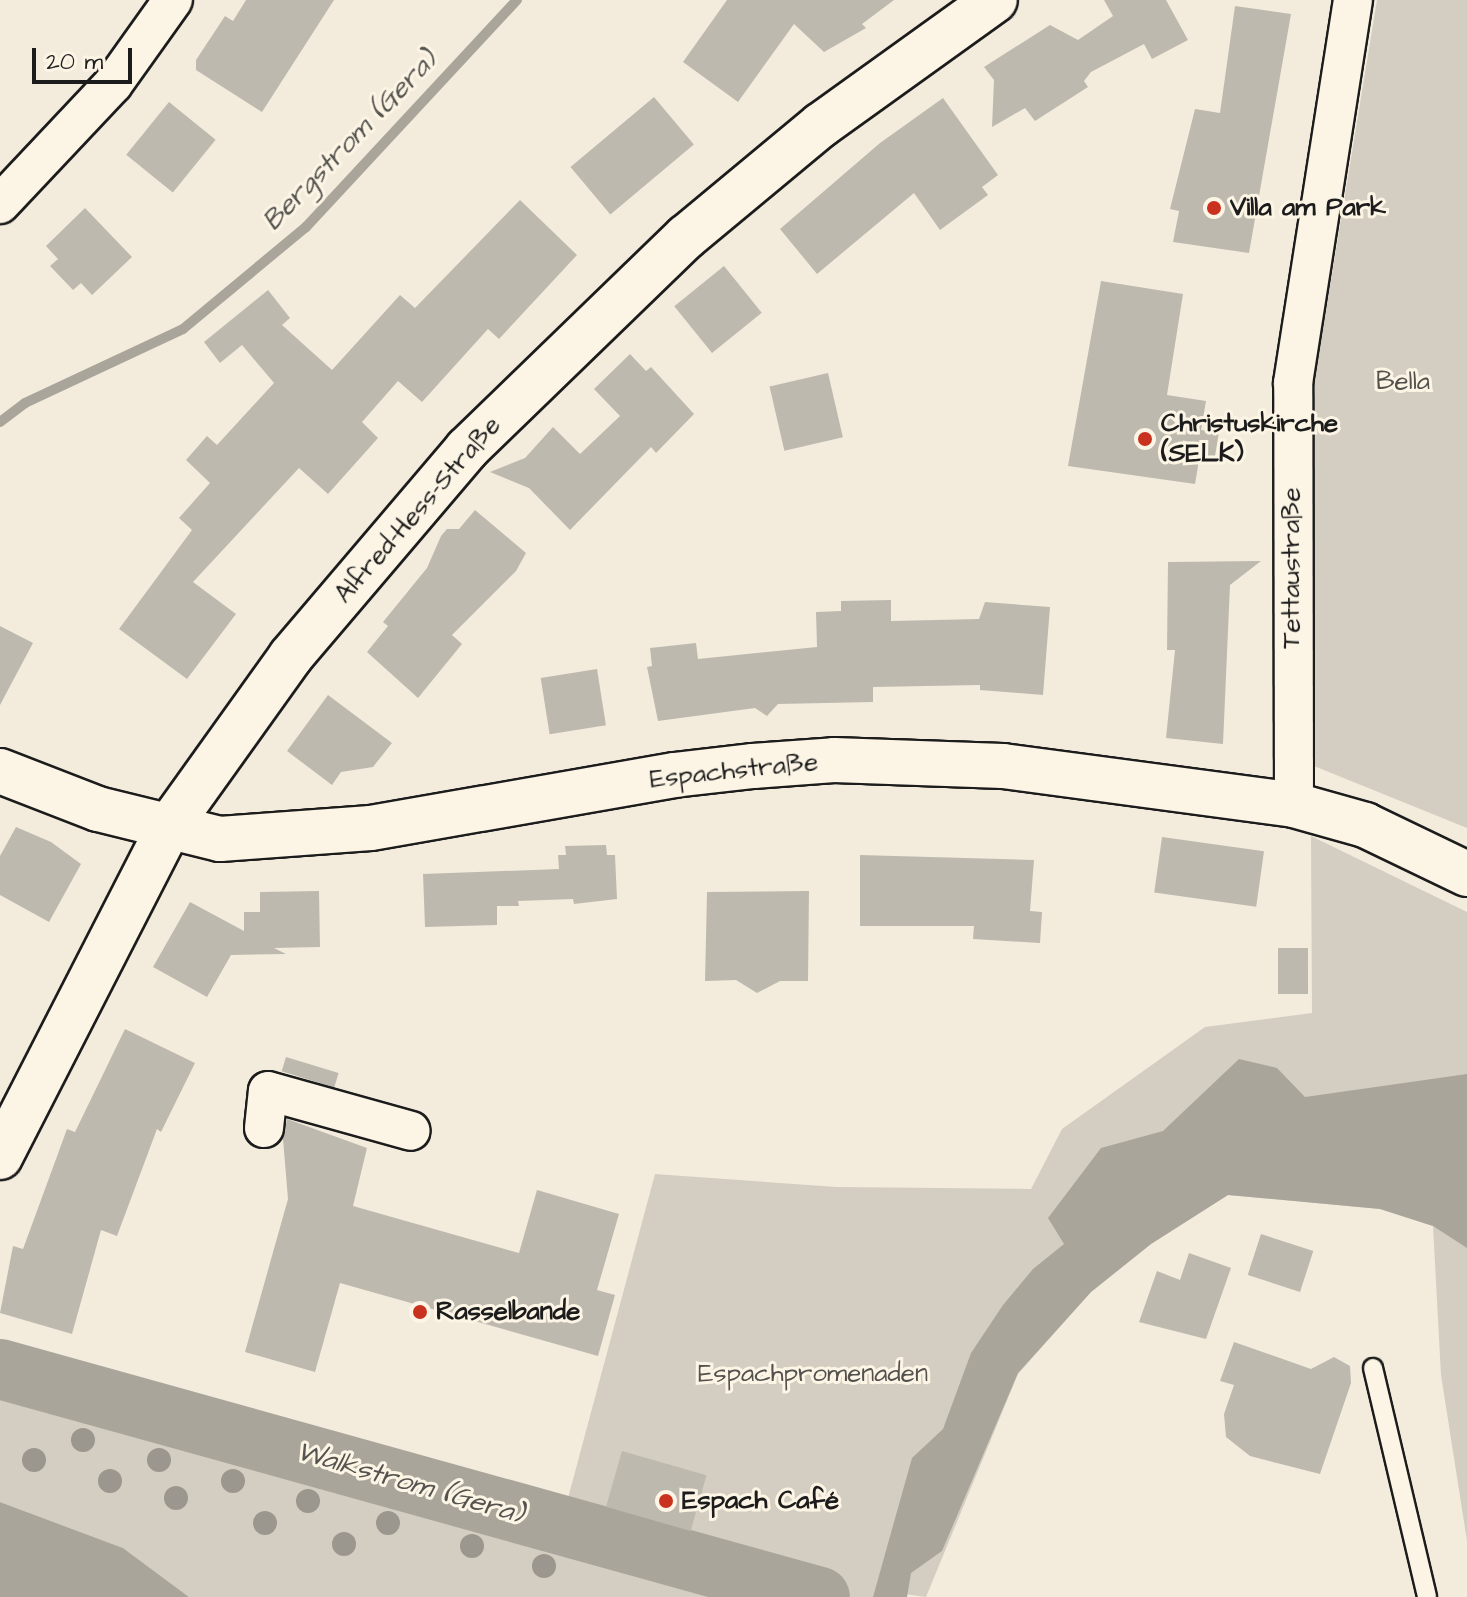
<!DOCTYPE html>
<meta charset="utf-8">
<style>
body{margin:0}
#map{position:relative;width:1467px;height:1597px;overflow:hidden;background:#f3ecdd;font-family:"Architects Daughter",sans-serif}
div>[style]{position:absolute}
.green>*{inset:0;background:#d3cec1}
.water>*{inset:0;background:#aaa59b}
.stream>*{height:10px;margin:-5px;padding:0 5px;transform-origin:5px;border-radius:5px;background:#aaa59b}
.river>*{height:60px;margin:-30px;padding:0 30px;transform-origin:30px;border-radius:30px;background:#aaa59b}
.building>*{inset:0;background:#beb9ae;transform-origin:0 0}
.roads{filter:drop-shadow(2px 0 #1c1c1c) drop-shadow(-2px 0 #1c1c1c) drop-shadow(0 2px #1c1c1c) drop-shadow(0 -2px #1c1c1c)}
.lane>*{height:18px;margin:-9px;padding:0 9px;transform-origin:9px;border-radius:9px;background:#fcf5e5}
.street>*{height:38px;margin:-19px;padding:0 19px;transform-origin:19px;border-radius:19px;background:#fcf5e5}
.secondary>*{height:44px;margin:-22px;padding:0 22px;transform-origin:22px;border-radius:22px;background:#fcf5e5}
.trees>*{width:24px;height:24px;margin:-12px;border-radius:50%;background:#9b978e}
.dots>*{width:22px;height:22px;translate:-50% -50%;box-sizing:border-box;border:4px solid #fcf5e5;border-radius:50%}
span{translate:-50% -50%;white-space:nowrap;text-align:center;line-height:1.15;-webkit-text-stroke:6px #fcf5e5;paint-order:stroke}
.poi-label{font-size:26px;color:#1c1c1c;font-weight:700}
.left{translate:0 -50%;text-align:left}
.park-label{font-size:26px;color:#53514e}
.street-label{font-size:26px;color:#1c1c1c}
.water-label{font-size:28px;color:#55534f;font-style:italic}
.scale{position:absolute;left:32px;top:48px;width:100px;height:36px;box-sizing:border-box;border:4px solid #1c1c1c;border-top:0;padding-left:10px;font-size:24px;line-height:28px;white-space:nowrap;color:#1c1c1c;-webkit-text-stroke:6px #fcf5e5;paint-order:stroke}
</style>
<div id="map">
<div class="green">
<div style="clip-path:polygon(1377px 0,1467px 0,1467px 828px,1314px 766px,1315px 378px)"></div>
<div style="clip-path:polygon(1311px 836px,1467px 912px,1467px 1541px,1441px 1375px,1433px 1226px,1380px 1209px,1228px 1195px,1151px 1244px,1091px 1292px,1018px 1374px,926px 1597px,876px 1590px,873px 1597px,189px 1597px,123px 1548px,0 1502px,0 1346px,568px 1498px,655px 1174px,837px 1187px,1031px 1189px,1062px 1129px,1205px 1027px,1312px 1013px)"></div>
</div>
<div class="water">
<div style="clip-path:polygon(1239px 1059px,1277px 1068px,1305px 1097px,1467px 1074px,1467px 1248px,1433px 1226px,1380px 1209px,1228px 1195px,1151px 1244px,1091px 1292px,1018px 1373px,942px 1551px,911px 1573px,907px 1597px,873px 1597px,912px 1458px,943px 1429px,971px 1353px,1003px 1305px,1033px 1269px,1064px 1244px,1048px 1218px,1101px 1148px,1163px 1131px)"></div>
<div style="clip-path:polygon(0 1502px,123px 1548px,189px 1597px,0 1597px)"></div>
</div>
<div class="stream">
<div style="left:0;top:422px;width:31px;rotate:-37deg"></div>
<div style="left:25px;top:403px;width:174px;rotate:-25.1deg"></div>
<div style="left:183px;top:329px;width:160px;rotate:-39.7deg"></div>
<div style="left:306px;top:227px;width:310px;rotate:-47.1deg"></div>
</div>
<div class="river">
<div style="left:0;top:1369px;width:851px;rotate:15.54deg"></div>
</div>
<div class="building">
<div style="clip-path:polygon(246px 0,334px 0,262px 112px,196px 70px,196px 60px,225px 16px,233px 21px)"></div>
<div style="clip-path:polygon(727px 0,894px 0,862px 24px,866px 28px,824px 52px,794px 24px,738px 102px,683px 62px)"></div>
<div style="clip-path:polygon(1104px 0,1166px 0,1188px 40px,1152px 59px,1144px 44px,1091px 72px,1084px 81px,1088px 87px,1035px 121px,1025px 108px,992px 127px,994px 80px,984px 67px,1050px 25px,1078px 40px,1113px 16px)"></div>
<div style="clip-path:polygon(1235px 6px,1291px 14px,1249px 253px,1173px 242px,1179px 211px,1170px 209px,1195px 109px,1220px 113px)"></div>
<div style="left:654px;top:97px;width:62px;height:109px;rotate:50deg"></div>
<div style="clip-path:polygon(943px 98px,998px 175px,982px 187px,988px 195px,940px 230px,914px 193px,817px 274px,780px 229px,880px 143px)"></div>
<div style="left:169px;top:102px;width:60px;height:68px;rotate:39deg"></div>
<div style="clip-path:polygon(520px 200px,577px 255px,499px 339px,488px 329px,422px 402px,398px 381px,362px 422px,378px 438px,328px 494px,299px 468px,193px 582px,236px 614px,187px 679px,119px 629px,192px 530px,179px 518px,210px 483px,186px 460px,207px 436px,217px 445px,274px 383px,242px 345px,220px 363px,204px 342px,268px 290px,290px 318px,282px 325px,332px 370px,400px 295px,415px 308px)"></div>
<div style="clip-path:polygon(85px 208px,132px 257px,92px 295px,81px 283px,73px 290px,50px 266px,58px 259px,46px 246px)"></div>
<div style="left:724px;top:266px;width:60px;height:64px;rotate:51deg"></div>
<div style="clip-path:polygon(1101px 281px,1183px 294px,1167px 395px,1206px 401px,1201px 430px,1219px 432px,1214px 462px,1199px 460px,1195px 484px,1068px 466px)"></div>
<div style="clip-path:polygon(630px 354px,646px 371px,651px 367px,694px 414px,656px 453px,651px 447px,570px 530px,529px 488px,490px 472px,525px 458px,553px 427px,580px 454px,620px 416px,594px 389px)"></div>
<div style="left:828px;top:373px;width:66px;height:60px;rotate:77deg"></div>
<div style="clip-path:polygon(475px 510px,526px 553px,516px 571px,452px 635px,462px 644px,418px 698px,367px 652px,388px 626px,383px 622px,427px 568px,441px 536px,447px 529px,459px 529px)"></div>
<div style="clip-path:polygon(1261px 561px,1230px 585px,1223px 744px,1166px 738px,1175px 650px,1167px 650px,1168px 562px)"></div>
<div style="clip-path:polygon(891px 600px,891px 621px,979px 619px,985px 602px,1050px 607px,1043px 695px,980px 690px,980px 685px,873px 687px,873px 702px,778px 704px,767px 716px,755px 708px,658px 721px,647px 667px,652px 666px,650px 648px,696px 643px,698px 659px,817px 647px,816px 612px,841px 611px,841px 601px)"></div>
<div style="clip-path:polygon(0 626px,33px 643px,0 705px)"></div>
<div style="left:597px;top:669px;width:57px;height:57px;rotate:81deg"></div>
<div style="clip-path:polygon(328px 695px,392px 743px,373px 767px,341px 772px,332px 785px,287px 751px)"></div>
<div style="clip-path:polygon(16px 827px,51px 842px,81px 864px,49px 922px,0 895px,0 856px)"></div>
<div style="left:1162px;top:837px;width:103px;height:56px;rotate:8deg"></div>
<div style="clip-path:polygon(606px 845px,607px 855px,615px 855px,617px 899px,574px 904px,573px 899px,518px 901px,519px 906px,497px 906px,497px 925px,425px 927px,423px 874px,559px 869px,558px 855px,566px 855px,565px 846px)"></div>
<div style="clip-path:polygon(860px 855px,1034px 860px,1030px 911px,1042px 912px,1040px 943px,973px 939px,974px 926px,860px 926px)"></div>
<div style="clip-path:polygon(319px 891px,320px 947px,274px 948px,286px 954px,231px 955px,207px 997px,153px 967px,190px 902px,244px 931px,244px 912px,260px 912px,260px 892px)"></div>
<div style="clip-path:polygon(809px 891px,808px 981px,780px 981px,757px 993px,736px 980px,705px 981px,707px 892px)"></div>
<div style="left:1278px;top:948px;width:30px;height:46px"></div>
<div style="clip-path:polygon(125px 1029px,195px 1063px,161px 1132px,157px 1129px,117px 1236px,101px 1230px,72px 1334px,0 1313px,13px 1246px,23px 1249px,67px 1129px,75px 1132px)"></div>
<div style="left:286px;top:1057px;width:55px;height:15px;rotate:17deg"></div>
<div style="clip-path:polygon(287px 1119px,367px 1148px,353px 1206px,519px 1253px,537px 1190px,619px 1214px,597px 1290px,615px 1295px,598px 1356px,340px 1283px,315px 1372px,245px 1352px,288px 1199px,283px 1139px)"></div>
<div style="left:1261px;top:1234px;width:55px;height:43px;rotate:18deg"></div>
<div style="clip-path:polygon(1189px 1253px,1231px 1268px,1206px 1339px,1139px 1322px,1157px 1271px,1180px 1280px)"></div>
<div style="clip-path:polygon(1234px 1342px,1311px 1369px,1334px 1357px,1350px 1366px,1351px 1383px,1320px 1474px,1250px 1456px,1226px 1437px,1224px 1414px,1234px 1385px,1220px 1381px)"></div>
<div style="left:622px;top:1451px;width:88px;height:58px;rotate:16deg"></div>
</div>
<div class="roads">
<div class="lane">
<div style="left:1373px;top:1368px;width:235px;rotate:76.7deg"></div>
</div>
<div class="street">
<div style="left:0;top:204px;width:165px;rotate:-46.7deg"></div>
<div style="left:113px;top:84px;width:103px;rotate:-54.5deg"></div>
<div style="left:1294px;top:805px;width:422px;rotate:-90.1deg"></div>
<div style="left:1293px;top:383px;width:388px;rotate:-81.1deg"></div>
<div style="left:264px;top:1128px;width:37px;rotate:-84deg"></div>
<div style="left:268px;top:1091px;width:148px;rotate:15.6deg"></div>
</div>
<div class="secondary">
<div style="left:0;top:771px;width:105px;rotate:21.2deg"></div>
<div style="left:98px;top:809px;width:126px;rotate:13.8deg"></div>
<div style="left:220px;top:839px;width:151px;rotate:-4.2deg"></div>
<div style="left:371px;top:828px;width:308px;rotate:-9.9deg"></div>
<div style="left:674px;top:775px;width:80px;rotate:-6.5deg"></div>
<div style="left:753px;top:766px;width:81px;rotate:-4.2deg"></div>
<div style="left:834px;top:760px;width:169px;rotate:2deg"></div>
<div style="left:1003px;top:766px;width:294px;rotate:7.6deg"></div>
<div style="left:1294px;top:805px;width:74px;rotate:15.7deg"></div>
<div style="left:1365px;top:825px;width:113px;rotate:25.7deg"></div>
<div style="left:0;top:1157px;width:369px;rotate:-62.9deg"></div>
<div style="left:168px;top:828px;width:211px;rotate:-54.4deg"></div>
<div style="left:291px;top:656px;width:272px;rotate:-49.6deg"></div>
<div style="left:467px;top:449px;width:305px;rotate:-44.1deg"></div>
<div style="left:686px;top:237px;width:175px;rotate:-39.7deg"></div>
<div style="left:821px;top:125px;width:214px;rotate:-35.7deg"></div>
</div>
</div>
<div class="trees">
<div style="left:83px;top:1440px"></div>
<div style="left:34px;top:1460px"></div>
<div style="left:159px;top:1460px"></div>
<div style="left:110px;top:1481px"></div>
<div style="left:233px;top:1481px"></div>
<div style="left:176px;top:1498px"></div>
<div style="left:308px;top:1501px"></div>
<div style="left:265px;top:1523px"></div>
<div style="left:388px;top:1523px"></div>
<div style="left:344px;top:1544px"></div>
<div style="left:472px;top:1546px"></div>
<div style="left:544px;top:1566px"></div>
</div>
<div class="dots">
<div style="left:1214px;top:208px;background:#c8321e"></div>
<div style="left:1145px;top:439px;background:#c8321e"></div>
<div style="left:420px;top:1312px;background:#c8321e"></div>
<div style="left:666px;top:1501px;background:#c8321e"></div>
</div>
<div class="poi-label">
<span class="left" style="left:1230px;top:208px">Villa am Park</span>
<span class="left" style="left:1161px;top:439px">Christuskirche<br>(SELK)</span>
<span class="left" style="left:436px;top:1312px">Rasselbande</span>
<span class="left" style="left:682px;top:1501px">Espach Café</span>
</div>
<div class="park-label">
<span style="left:1403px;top:382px">Bella</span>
<span style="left:813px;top:1374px">Espachpromenaden</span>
</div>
<div class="street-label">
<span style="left:418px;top:510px;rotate:-49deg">Alfred-Hess-Straße</span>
<span style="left:1292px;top:568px;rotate:-90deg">Tettaustraße</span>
<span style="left:734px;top:771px;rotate:-6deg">Espachstraße</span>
</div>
<div class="water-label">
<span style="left:350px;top:141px;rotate:-46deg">Bergstrom (Gera)</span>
<span style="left:410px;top:1483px;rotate:16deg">Walkstrom (Gera)</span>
</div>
<div class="scale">20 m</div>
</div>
